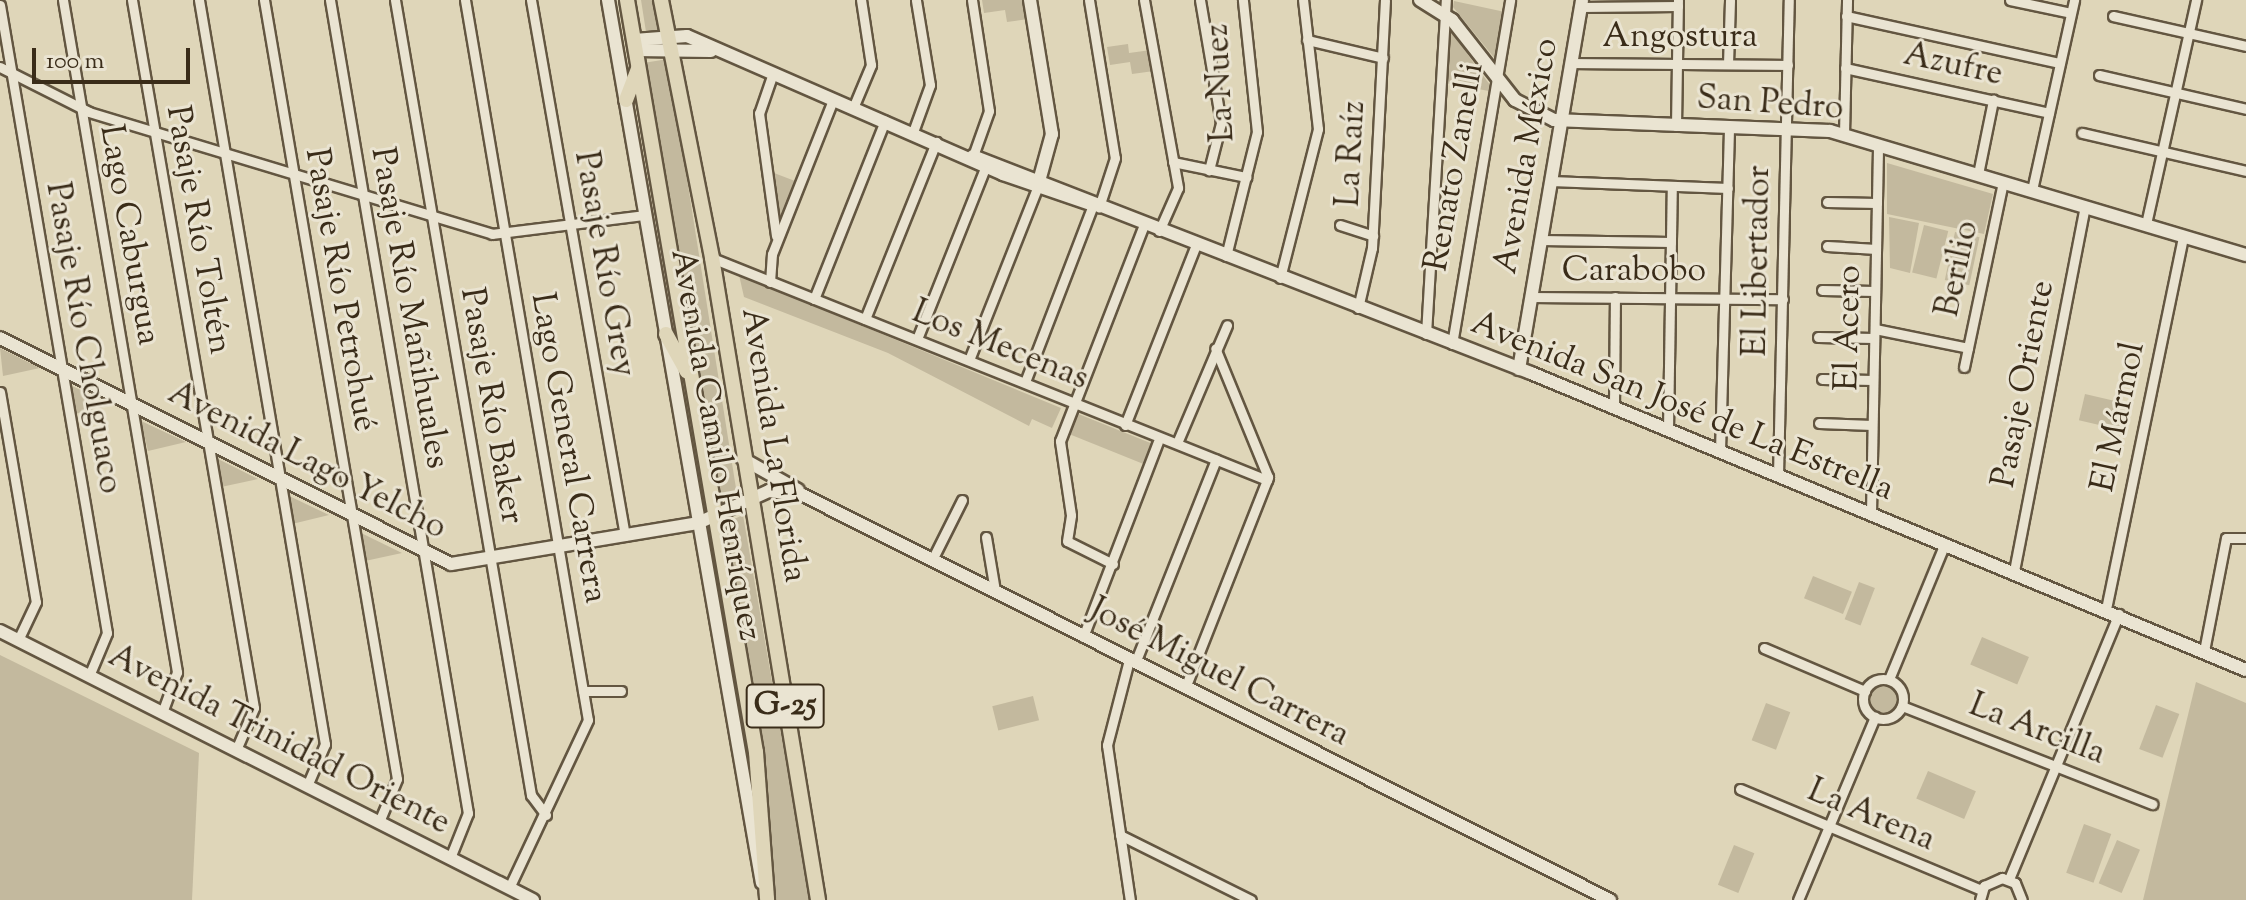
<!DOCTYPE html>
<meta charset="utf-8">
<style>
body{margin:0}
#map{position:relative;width:2246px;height:900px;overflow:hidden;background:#dfd6b9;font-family:"Sorts Mill Goudy",serif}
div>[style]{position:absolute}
.green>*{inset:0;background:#c3b99e;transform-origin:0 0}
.round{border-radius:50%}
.roads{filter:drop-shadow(2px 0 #635641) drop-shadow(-2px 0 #635641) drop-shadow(0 2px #635641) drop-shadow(0 -2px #635641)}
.street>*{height:9px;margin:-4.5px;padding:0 4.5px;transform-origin:4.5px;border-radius:4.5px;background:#eae4d2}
.street>.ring{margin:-4.5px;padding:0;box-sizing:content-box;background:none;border:9px solid #eae4d2;border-radius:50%}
.secondary>*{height:12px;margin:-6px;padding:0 6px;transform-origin:6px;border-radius:6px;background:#eae4d2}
.primary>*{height:14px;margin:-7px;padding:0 7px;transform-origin:7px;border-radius:7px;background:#dfd6b9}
span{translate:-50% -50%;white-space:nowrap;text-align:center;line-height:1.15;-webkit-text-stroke:6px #eae4d2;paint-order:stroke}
.shield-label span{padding:2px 6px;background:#eae4d2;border:2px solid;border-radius:6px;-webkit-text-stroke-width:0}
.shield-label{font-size:32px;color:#3a2c19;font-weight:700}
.street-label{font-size:34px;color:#3a2c19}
.scale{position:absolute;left:32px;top:48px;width:158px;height:36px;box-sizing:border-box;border:4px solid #3a2c19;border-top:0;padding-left:10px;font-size:24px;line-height:28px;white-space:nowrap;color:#3a2c19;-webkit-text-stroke:6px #eae4d2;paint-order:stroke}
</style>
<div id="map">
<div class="green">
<div style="clip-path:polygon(641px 0,652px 0,660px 30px,646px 32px)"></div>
<div style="clip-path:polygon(982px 0,1025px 0,1028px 19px,1007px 22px,1005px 10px,984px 13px)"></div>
<div style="clip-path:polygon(1454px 1px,1505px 12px,1496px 60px,1453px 7px)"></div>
<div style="clip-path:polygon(1446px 25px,1490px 85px,1489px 91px,1445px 83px)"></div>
<div style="clip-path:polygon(1128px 44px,1129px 53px,1151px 50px,1154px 71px,1132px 74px,1130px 62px,1110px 65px,1107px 47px)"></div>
<div style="left:668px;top:59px;width:440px;height:25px;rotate:81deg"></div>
<div style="clip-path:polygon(1887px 163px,1993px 194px,1984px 234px,1887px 214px)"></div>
<div style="clip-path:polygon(774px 173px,795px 181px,779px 221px)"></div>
<div style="clip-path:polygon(1889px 217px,1919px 223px,1910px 273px,1890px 268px)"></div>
<div style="left:1924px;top:225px;width:25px;height:49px;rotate:14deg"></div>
<div style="left:1955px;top:232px;width:25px;height:49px;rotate:12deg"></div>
<div style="clip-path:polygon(739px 275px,1061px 408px,1052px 428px,1032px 419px,1029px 426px,888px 353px,744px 297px)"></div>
<div style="clip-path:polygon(0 348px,40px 368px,3px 376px)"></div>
<div style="clip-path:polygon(68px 384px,112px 405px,75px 414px)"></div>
<div style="left:2085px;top:394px;width:43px;height:27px;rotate:13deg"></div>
<div style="left:1076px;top:413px;width:83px;height:22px;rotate:22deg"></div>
<div style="clip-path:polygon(141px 421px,186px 442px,148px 451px)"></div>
<div style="clip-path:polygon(214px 457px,258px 479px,221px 487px)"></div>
<div style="clip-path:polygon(285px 494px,329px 515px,292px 524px)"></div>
<div style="clip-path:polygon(743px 515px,804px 866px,809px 900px,776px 900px,767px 782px,721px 525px)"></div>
<div style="clip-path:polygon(357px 531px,402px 553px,365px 561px)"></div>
<div style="left:1813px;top:576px;width:42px;height:24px;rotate:22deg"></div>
<div style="left:1859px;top:582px;width:17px;height:40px;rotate:21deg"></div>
<div style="left:1982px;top:637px;width:51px;height:30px;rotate:23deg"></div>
<div style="clip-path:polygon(0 655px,199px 753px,192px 900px,0 900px)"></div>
<div style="clip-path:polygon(2196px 682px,2246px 703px,2246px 900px,2143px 900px)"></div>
<div class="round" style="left:1868px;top:685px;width:30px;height:30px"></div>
<div style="left:1033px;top:696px;width:25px;height:42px;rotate:76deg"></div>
<div style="left:1766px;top:703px;width:26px;height:40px;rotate:21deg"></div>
<div style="left:2156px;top:705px;width:25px;height:47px;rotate:21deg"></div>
<div style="left:1928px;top:771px;width:52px;height:30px;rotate:23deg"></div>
<div style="left:2084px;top:824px;width:29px;height:52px;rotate:20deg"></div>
<div style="left:2117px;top:840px;width:25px;height:47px;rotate:23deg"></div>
<div style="left:1734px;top:845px;width:22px;height:43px;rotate:22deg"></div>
</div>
<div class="roads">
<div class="street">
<div style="left:63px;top:0;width:682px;rotate:80.37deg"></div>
<div style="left:177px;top:672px;width:44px;rotate:110.1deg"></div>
<div style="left:132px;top:0;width:718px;rotate:80.22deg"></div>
<div style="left:254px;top:708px;width:46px;rotate:113.2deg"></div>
<div style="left:199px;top:0;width:755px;rotate:80.39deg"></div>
<div style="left:325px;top:744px;width:46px;rotate:113.2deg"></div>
<div style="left:264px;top:0;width:790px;rotate:80.31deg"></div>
<div style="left:397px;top:779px;width:47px;rotate:112.7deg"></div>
<div style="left:330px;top:0;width:825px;rotate:80.37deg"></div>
<div style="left:468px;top:813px;width:48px;rotate:111.8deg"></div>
<div style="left:395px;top:0;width:807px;rotate:80.29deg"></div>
<div style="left:531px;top:795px;width:25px;rotate:53deg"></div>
<div style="left:465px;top:0;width:730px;rotate:80.31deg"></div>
<div style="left:588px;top:720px;width:186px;rotate:115.2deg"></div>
<div style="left:531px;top:0;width:544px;rotate:80.05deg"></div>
<div style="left:972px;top:0;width:112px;rotate:81.3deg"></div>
<div style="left:989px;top:111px;width:48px;rotate:109.6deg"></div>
<div style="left:1089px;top:0;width:160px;rotate:80.7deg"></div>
<div style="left:1115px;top:158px;width:52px;rotate:108.1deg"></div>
<div style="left:1144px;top:0;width:191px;rotate:79.7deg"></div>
<div style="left:1178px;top:188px;width:47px;rotate:113.8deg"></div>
<div style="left:1200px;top:0;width:125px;rotate:80.3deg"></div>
<div style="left:1221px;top:123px;width:49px;rotate:104.3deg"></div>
<div style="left:2010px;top:0;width:62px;rotate:12deg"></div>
<div style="left:0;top:5px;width:637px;rotate:80.33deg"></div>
<div style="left:107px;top:633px;width:47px;rotate:112.7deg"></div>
<div style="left:1581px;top:7px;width:97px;rotate:-0.6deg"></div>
<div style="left:1846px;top:16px;width:219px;rotate:12.4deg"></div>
<div style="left:2113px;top:16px;width:136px;rotate:12.7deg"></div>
<div style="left:1307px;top:40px;width:78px;rotate:13.3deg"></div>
<div style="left:1572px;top:63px;width:216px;rotate:0.5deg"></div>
<div style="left:1728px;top:64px;width:64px;rotate:-88.2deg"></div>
<div style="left:0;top:67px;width:100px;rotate:26.8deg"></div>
<div style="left:89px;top:112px;width:421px;rotate:16.8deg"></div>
<div style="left:492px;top:234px;width:154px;rotate:-7.1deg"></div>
<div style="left:1845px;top:68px;width:209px;rotate:12.4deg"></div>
<div style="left:2099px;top:75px;width:151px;rotate:13deg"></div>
<div style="left:772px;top:76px;width:39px;rotate:109deg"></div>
<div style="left:759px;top:113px;width:124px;rotate:82.1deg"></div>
<div style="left:853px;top:108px;width:47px;rotate:-67.3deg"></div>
<div style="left:871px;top:65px;width:66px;rotate:-98.7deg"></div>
<div style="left:1676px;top:126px;width:126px;rotate:-89.1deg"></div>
<div style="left:913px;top:132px;width:50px;rotate:-70.1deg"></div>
<div style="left:930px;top:85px;width:86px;rotate:-99.4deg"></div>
<div style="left:2082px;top:133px;width:168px;rotate:13deg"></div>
<div style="left:1844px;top:134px;width:134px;rotate:-88.7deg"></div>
<div style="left:1173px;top:162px;width:75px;rotate:11.6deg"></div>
<div style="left:1978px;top:174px;width:76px;rotate:-78.5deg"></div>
<div style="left:1551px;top:181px;width:177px;rotate:2.3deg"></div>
<div style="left:2032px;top:190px;width:195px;rotate:-77.5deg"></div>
<div style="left:1827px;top:202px;width:50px;rotate:1.1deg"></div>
<div style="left:2146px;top:224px;width:230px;rotate:-77.4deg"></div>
<div style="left:1340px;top:225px;width:35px;rotate:18deg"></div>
<div style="left:1541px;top:240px;width:130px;rotate:0.9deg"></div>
<div style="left:1827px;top:246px;width:49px;rotate:3.5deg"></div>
<div style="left:1226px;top:256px;width:128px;rotate:-76deg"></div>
<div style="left:1257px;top:132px;width:133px;rotate:-96.1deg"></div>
<div style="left:712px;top:258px;width:598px;rotate:21.8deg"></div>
<div style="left:1280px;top:278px;width:154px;rotate:-75.7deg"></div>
<div style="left:1318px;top:129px;width:130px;rotate:-96.6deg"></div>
<div style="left:770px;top:282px;width:28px;rotate:-86deg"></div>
<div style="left:772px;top:254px;width:166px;rotate:-68.4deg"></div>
<div style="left:1822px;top:290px;width:53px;rotate:1.1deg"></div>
<div style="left:1531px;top:297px;width:252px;rotate:0.5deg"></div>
<div style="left:814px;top:299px;width:192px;rotate:-68.3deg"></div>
<div style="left:1358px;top:308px;width:62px;rotate:-76.9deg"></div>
<div style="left:1372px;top:248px;width:248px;rotate:-87deg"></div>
<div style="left:865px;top:319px;width:191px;rotate:-68.1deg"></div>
<div style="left:1875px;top:329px;width:95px;rotate:11.5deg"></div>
<div style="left:1426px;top:334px;width:335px;rotate:-86.6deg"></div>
<div style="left:1818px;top:337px;width:56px;rotate:1deg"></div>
<div style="left:917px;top:339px;width:186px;rotate:-68.3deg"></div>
<div style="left:1452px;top:344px;width:349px;rotate:-80.4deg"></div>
<div style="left:969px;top:360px;width:185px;rotate:-68.4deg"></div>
<div style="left:1964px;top:367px;width:189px;rotate:-78.1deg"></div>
<div style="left:1822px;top:379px;width:51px;rotate:1.1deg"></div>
<div style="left:1025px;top:382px;width:190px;rotate:-69deg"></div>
<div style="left:0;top:392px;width:213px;rotate:80.3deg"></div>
<div style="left:36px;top:602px;width:42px;rotate:115.3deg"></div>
<div style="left:1614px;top:407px;width:110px;rotate:-89.5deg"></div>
<div style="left:1819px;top:423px;width:53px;rotate:2.2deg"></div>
<div style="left:1125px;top:425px;width:193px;rotate:-68.5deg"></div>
<div style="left:1668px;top:430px;width:243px;rotate:-89.1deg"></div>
<div style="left:1177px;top:443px;width:128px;rotate:-67deg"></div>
<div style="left:1720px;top:451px;width:324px;rotate:-88.4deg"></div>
<div style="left:1778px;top:475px;width:475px;rotate:-88.7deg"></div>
<div style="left:1871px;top:513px;width:369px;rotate:-88.9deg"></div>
<div style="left:986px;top:537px;width:55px;rotate:80.5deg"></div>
<div style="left:932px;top:560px;width:67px;rotate:-63.4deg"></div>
<div style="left:1113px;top:564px;width:51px;rotate:-153.4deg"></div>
<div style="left:1067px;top:541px;width:26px;rotate:-81deg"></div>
<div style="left:1071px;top:515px;width:75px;rotate:-98.5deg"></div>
<div style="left:1060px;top:441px;width:233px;rotate:-68.8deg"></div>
<div style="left:2014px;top:571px;width:372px;rotate:-79deg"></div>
<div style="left:2106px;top:609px;width:381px;rotate:-78.3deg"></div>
<div style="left:1083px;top:637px;width:209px;rotate:-69deg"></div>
<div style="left:1764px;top:648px;width:110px;rotate:23.1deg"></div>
<div style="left:2204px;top:651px;width:115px;rotate:-79deg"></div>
<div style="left:2226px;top:538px;width:20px"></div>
<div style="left:1129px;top:660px;width:88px;rotate:104.5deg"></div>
<div style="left:1107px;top:745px;width:157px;rotate:81.6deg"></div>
<div style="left:1135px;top:663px;width:219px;rotate:-68.3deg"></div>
<div class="ring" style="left:1863px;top:679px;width:31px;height:31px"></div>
<div style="left:1889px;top:679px;width:147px;rotate:-67.6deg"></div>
<div style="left:1185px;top:688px;width:227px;rotate:-68.5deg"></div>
<div style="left:1268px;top:477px;width:139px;rotate:-112.3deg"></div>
<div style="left:583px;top:691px;width:38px"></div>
<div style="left:1902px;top:706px;width:269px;rotate:21.4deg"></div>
<div style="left:1740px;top:789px;width:262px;rotate:22.7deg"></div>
<div style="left:1120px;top:835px;width:146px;rotate:26.4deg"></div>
<div style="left:2009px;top:879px;width:287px;rotate:-67.5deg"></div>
<div style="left:1798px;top:900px;width:199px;rotate:-67.2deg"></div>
<div style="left:1980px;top:900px;width:15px;rotate:-74deg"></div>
<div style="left:1984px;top:886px;width:20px;rotate:-24deg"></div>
<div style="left:2002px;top:878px;width:14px;rotate:21deg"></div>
<div style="left:2015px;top:883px;width:18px;rotate:68deg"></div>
</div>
<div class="secondary">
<div style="left:608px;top:0;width:896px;rotate:80.11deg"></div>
<div style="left:1030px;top:0;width:136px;rotate:80.7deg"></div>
<div style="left:1052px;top:134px;width:53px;rotate:105.4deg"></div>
<div style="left:1420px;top:0;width:38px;rotate:32deg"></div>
<div style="left:1452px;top:20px;width:102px;rotate:51.8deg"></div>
<div style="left:1515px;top:100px;width:44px;rotate:27.1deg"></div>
<div style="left:1554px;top:120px;width:276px;rotate:2.3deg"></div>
<div style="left:1830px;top:131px;width:434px;rotate:16.6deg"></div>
<div style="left:634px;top:40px;width:53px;rotate:-4.3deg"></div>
<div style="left:687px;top:36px;width:345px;rotate:23.6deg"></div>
<div style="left:1003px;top:174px;width:95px;rotate:19deg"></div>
<div style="left:635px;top:50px;width:76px;rotate:0.8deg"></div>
<div style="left:973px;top:156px;width:599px;rotate:21.25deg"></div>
<div style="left:1531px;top:373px;width:774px;rotate:22.56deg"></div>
<div style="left:0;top:338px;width:504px;rotate:26.62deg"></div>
<div style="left:451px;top:564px;width:250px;rotate:-9.4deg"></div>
<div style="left:698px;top:523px;width:78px;rotate:-24.3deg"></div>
<div style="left:769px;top:491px;width:34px;rotate:7deg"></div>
<div style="left:803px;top:495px;width:903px;rotate:26.65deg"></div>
<div style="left:1519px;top:369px;width:374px;rotate:-80.3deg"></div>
<div style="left:743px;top:459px;width:63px;rotate:29.4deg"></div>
<div style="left:0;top:631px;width:597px;rotate:26.78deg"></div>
</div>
<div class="primary">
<div style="left:627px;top:0;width:763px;rotate:80.27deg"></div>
<div style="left:756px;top:752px;width:148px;rotate:85.7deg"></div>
<div style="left:661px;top:0;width:263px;rotate:78.8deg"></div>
<div style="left:712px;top:258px;width:651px;rotate:80.62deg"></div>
<div style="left:626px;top:100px;width:34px;rotate:-69deg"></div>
<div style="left:666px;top:334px;width:43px;rotate:61.1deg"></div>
</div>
</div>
<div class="shield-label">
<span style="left:785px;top:706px">G-25</span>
</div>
<div class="street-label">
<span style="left:1680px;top:38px">Angostura</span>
<span style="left:1953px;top:65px;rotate:12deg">Azufre</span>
<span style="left:1221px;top:83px;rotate:-93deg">La Nuez</span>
<span style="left:1770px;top:104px;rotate:4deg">San Pedro</span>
<span style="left:1352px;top:154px;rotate:-87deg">La Raíz</span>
<span style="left:1527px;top:156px;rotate:-80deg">Avenida México</span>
<span style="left:1455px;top:167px;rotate:-80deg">Renato Zanelli</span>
<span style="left:198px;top:230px;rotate:80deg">Pasaje Río Toltén</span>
<span style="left:129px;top:235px;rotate:80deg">Lago Caburgua</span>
<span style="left:1758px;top:261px;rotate:-89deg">El Libertador</span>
<span style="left:604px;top:264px;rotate:80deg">Pasaje Río Grey</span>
<span style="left:1958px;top:269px;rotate:-78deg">Berilio</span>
<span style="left:1634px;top:272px">Carabobo</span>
<span style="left:340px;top:290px;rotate:80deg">Pasaje Río Petrohué</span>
<span style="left:409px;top:308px;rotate:80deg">Pasaje Río Mañihuales</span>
<span style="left:1849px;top:328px;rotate:-89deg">El Acero</span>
<span style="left:83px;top:338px;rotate:80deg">Pasaje Río Cholguaco</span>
<span style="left:1000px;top:346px;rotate:22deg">Los Mecenas</span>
<span style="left:2024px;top:384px;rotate:-79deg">Pasaje Oriente</span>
<span style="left:491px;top:406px;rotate:80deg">Pasaje Río Baker</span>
<span style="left:1682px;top:407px;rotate:22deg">Avenida San José de La Estrella</span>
<span style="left:2119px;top:417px;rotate:-78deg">El Mármol</span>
<span style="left:715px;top:445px;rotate:80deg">Avenida Camilo Henríquez</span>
<span style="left:773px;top:445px;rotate:81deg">Avenida La Florida</span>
<span style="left:568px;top:448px;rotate:80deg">Lago General Carrera</span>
<span style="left:307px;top:461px;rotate:27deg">Avenida Lago Yelcho</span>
<span style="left:1219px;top:673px;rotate:27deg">José Miguel Carrera</span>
<span style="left:2037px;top:730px;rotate:21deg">La Arcilla</span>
<span style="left:279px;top:740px;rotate:27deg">Avenida Trinidad Oriente</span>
<span style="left:1871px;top:816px;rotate:23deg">La Arena</span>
</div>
<div class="scale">100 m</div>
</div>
